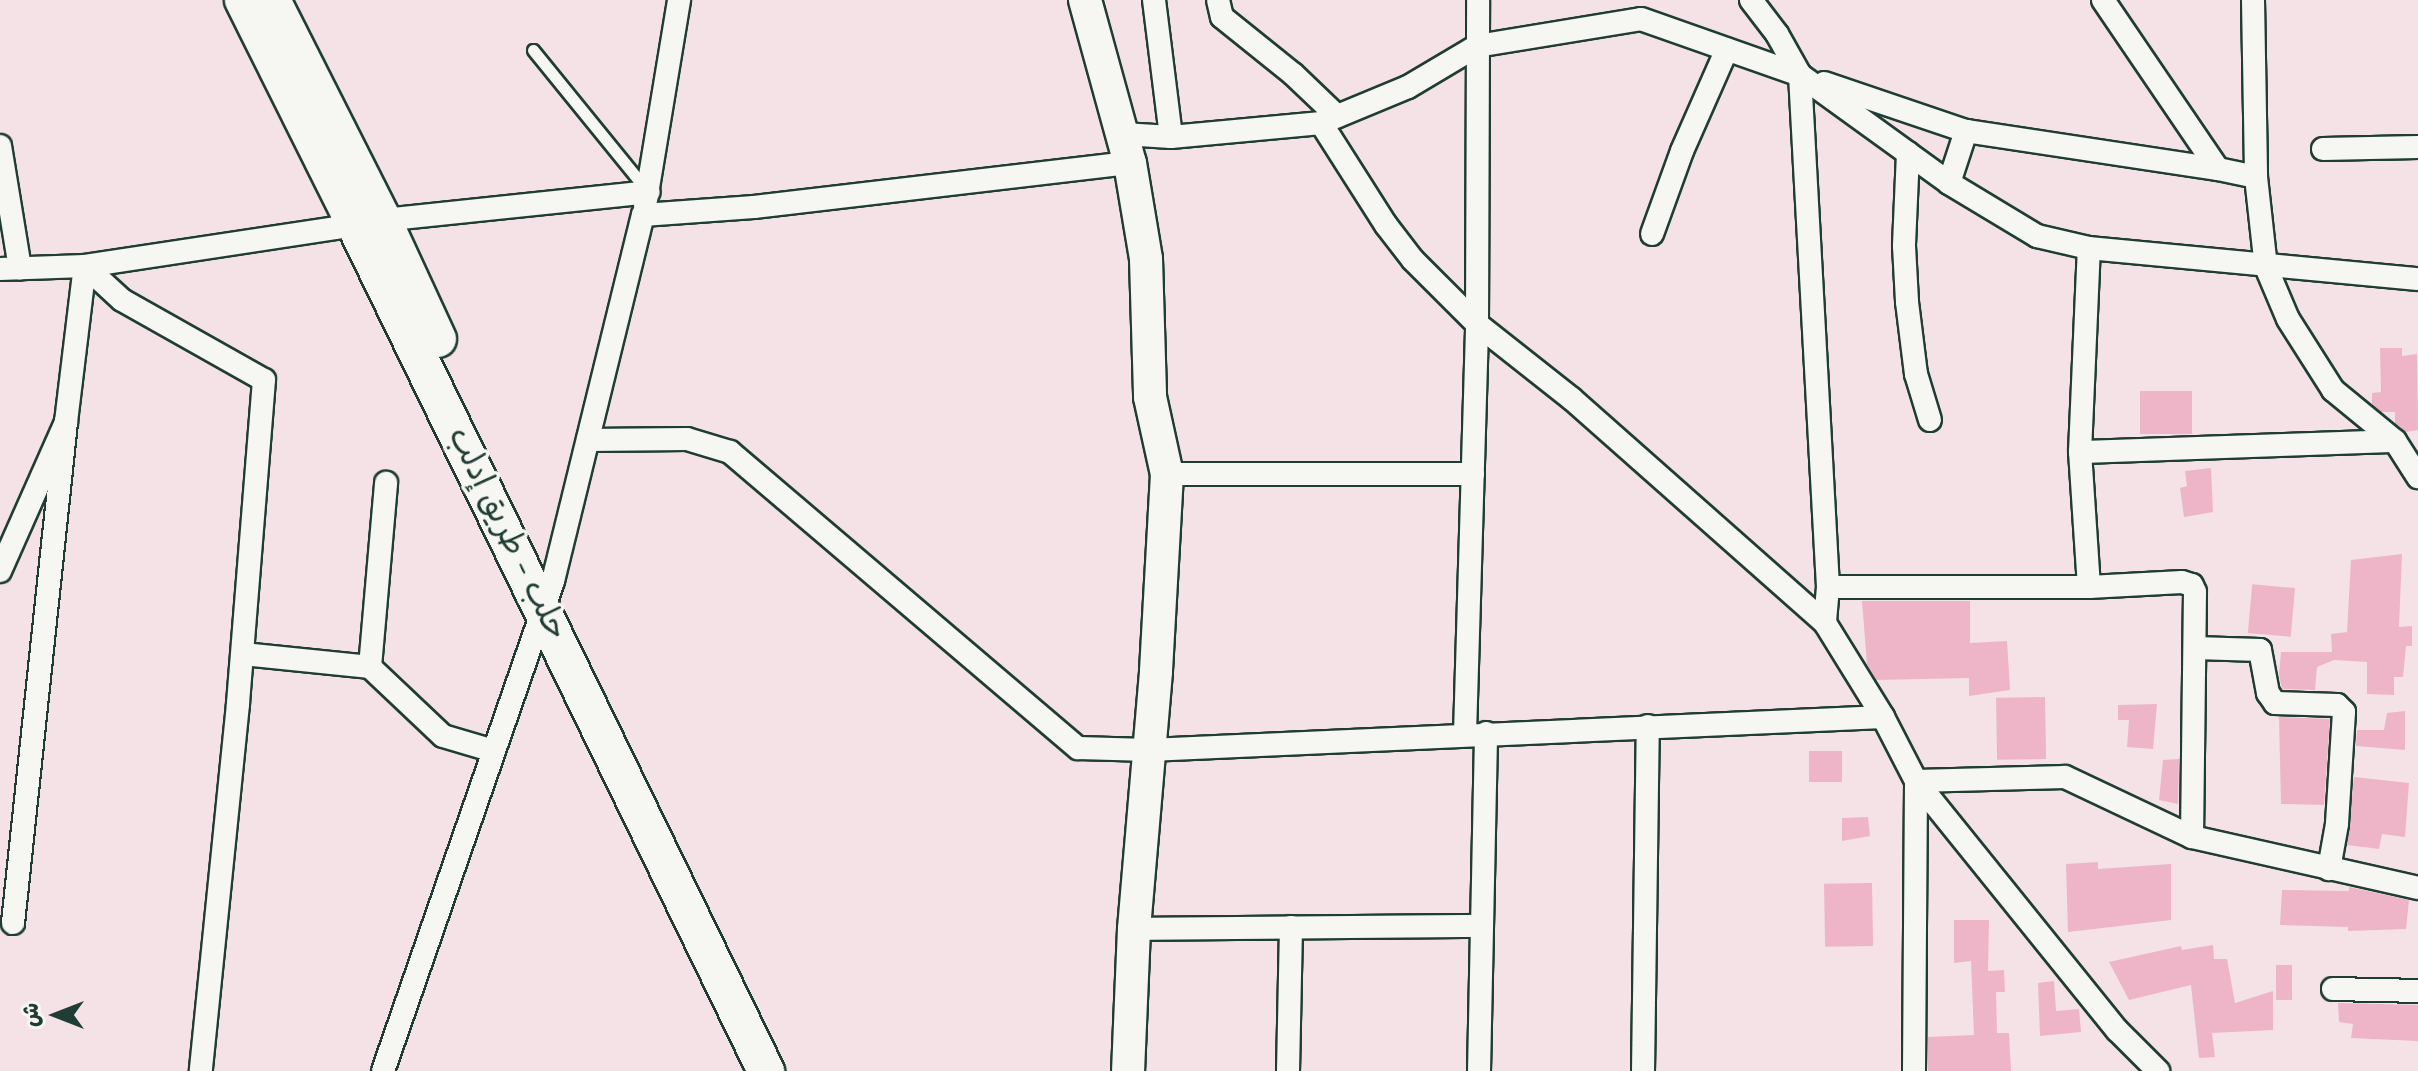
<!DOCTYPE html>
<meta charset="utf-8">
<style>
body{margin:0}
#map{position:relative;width:2418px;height:1071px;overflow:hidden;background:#f4e2e6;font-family:Mynerve,"Playpen Sans Arabic",sans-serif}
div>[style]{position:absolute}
.building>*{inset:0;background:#eeb5c9;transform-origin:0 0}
.roads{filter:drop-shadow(2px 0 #1f3d34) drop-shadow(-2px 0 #1f3d34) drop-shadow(0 2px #1f3d34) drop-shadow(0 -2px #1f3d34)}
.lane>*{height:11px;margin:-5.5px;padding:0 5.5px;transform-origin:5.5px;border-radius:5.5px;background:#f6f6f2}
.street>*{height:22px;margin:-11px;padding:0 11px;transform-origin:11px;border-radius:11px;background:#f6f6f2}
.secondary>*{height:32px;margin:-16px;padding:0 16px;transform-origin:16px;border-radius:16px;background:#f6f6f2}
.primary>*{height:36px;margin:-18px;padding:0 18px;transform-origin:18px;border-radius:18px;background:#f6f6f2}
span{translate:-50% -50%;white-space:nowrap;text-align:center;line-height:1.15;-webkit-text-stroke:7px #f6f6f2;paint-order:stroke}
.street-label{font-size:32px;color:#1f3d34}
.north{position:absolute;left:16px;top:975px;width:80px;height:80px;-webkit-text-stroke:6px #f6f6f2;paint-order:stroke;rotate:270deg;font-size:22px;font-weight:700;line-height:32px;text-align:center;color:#1f3d34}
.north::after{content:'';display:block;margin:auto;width:28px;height:36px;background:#1f3d34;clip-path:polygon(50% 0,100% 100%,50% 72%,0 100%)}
</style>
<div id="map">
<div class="building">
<div style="clip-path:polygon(2380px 348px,2402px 348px,2402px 356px,2417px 354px,2418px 430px,2406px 432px,2395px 423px,2395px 412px,2381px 412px,2372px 404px,2372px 393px,2381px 392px)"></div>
<div style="left:2192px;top:391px;width:43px;height:52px;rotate:90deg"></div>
<div style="clip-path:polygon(2211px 468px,2213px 512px,2184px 517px,2180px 488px,2187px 486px,2185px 471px)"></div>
<div style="clip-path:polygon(2402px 554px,2399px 627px,2412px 626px,2412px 646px,2406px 646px,2403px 677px,2394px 677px,2394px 695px,2367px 694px,2367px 662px,2334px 660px,2317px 667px,2315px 690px,2282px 689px,2279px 674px,2281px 652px,2332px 652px,2331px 634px,2347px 632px,2351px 560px)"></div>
<div style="left:2295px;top:588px;width:49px;height:43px;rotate:95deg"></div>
<div style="clip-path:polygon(1862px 601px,1970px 601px,1970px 643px,2007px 641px,2010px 690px,1969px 696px,1969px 678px,1876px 680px,1867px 664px)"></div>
<div style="left:2045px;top:697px;width:62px;height:49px;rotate:89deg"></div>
<div style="clip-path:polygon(2157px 704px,2153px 749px,2127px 747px,2129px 720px,2118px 720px,2118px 705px)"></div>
<div style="clip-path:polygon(2405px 711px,2405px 750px,2356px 746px,2357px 730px,2384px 730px,2387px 713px)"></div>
<div style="clip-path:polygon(2279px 717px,2330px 719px,2324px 805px,2281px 804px)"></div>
<div style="left:1809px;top:751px;width:33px;height:31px"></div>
<div style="clip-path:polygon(2179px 759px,2178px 804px,2159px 800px,2163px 760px)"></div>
<div style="clip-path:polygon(2354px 777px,2409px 783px,2405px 837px,2382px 834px,2379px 849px,2347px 845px)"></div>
<div style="clip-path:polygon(1868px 817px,1870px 836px,1842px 841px,1842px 818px)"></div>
<div style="clip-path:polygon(2098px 862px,2098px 869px,2171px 864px,2171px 920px,2068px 932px,2066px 864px)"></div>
<div style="left:1872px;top:883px;width:63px;height:48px;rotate:89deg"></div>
<div style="clip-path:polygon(2349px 887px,2409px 900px,2406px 929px,2348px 931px,2348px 927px,2280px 925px,2282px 890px,2349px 891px)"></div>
<div style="clip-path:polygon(1954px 920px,1989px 920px,1988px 971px,2004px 970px,2005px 992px,1996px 992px,1997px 1033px,2009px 1033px,2011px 1071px,1928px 1071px,1928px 1037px,1974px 1035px,1971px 961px,1954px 963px)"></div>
<div style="clip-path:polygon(2213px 945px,2214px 959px,2227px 959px,2235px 1003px,2273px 991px,2273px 1030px,2212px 1033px,2215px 1057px,2199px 1058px,2191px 985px,2129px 1000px,2109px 962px,2181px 946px,2182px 950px)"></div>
<div style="left:2276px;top:965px;width:16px;height:35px"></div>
<div style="clip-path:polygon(2054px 981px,2056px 1011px,2079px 1009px,2081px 1032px,2040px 1036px,2038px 983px)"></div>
<div style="clip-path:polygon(2338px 1003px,2418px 1005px,2418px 1041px,2351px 1038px,2353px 1024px,2339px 1022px)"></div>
</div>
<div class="roads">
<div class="lane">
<div style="left:533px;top:50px;width:179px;rotate:50.9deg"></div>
</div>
<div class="street">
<div style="left:1154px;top:0;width:138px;rotate:82.9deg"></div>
<div style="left:1218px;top:0;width:17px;rotate:77deg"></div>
<div style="left:1222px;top:17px;width:91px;rotate:38.8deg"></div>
<div style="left:1293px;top:74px;width:61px;rotate:43.7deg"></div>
<div style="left:1751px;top:0;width:43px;rotate:52.6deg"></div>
<div style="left:1777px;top:34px;width:47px;rotate:60.7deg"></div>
<div style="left:1800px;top:75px;width:184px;rotate:35.9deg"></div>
<div style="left:1949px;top:183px;width:103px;rotate:31.1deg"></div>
<div style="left:2037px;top:236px;width:53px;rotate:13deg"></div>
<div style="left:2089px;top:248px;width:330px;rotate:5.4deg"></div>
<div style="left:2103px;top:0;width:204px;rotate:55.8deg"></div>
<div style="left:2218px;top:169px;width:39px;rotate:12deg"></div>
<div style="left:2253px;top:0;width:177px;rotate:89deg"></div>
<div style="left:2256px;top:177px;width:91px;rotate:83.7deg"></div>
<div style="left:2266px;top:267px;width:56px;rotate:67.1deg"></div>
<div style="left:2288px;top:319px;width:84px;rotate:57.6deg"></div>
<div style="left:2333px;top:390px;width:80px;rotate:39.4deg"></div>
<div style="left:2395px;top:441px;width:43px;rotate:57.4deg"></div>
<div style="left:1824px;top:83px;width:150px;rotate:18.7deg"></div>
<div style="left:1966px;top:131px;width:255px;rotate:8.6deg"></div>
<div style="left:1321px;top:123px;width:121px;rotate:57.5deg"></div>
<div style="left:1386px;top:225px;width:44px;rotate:52.4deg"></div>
<div style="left:1413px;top:260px;width:91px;rotate:45deg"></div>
<div style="left:1477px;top:324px;width:121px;rotate:38.3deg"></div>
<div style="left:1572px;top:399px;width:338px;rotate:41.5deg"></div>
<div style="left:1123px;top:134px;width:48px;rotate:3.6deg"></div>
<div style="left:1171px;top:137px;width:151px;rotate:-5.3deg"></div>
<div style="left:1321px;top:123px;width:94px;rotate:-22.5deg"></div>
<div style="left:1408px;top:87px;width:80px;rotate:-30.7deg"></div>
<div style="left:1477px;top:46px;width:166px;rotate:-9.3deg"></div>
<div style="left:1641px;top:19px;width:169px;rotate:19.4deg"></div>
<div style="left:1800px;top:75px;width:513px;rotate:86.87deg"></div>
<div style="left:1828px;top:587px;width:36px;rotate:95deg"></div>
<div style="left:1825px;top:623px;width:110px;rotate:58.3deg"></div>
<div style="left:1883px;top:717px;width:72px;rotate:62.7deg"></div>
<div style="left:1916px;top:781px;width:321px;rotate:51.1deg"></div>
<div style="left:2118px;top:1031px;width:57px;rotate:45deg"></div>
<div style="left:0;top:146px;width:124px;rotate:80.7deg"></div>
<div style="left:2323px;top:149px;width:95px;rotate:-1.2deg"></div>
<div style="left:1908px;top:153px;width:93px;rotate:92.5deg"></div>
<div style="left:1904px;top:246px;width:56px;rotate:86.9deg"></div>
<div style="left:1907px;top:302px;width:73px;rotate:82.9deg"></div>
<div style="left:1916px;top:374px;width:48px;rotate:73.1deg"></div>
<div style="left:1949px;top:183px;width:55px;rotate:-71.9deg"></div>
<div style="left:645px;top:206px;width:209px;rotate:-80.6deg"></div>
<div style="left:383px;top:220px;width:267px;rotate:-6deg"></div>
<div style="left:1652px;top:234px;width:88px;rotate:-70.1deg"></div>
<div style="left:1682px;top:151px;width:111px;rotate:-66.2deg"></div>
<div style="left:85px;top:266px;width:50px;rotate:42.6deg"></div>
<div style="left:122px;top:300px;width:163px;rotate:29.4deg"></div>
<div style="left:264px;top:380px;width:325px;rotate:94.6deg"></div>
<div style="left:238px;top:704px;width:369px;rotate:95.8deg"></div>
<div style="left:0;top:269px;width:85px;rotate:-2deg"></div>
<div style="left:85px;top:266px;width:273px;rotate:-8.6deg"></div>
<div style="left:588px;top:440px;width:99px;rotate:-0.6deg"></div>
<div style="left:687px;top:439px;width:45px;rotate:16.8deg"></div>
<div style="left:730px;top:452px;width:457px;rotate:40.4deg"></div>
<div style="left:1078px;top:748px;width:71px;rotate:1.6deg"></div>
<div style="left:1149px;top:750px;width:735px;rotate:-2.57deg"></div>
<div style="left:2080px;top:452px;width:315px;rotate:-2deg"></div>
<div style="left:1167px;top:474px;width:306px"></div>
<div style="left:0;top:571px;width:163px;rotate:-66.1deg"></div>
<div style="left:66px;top:422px;width:157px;rotate:-83.1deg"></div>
<div style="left:1828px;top:587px;width:261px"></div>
<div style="left:2089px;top:587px;width:93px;rotate:-3.1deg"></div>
<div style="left:2182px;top:582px;width:10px;rotate:17deg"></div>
<div style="left:2192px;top:585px;width:8px;rotate:67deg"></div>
<div style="left:2195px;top:592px;width:245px;rotate:90.7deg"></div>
<div style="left:2089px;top:587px;width:135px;rotate:-93.8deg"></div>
<div style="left:2080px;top:452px;width:204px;rotate:-87.5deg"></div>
<div style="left:2195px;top:648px;width:65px;rotate:1.8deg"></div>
<div style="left:2260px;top:650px;width:44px;rotate:79.5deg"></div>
<div style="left:2268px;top:693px;width:12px;rotate:55deg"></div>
<div style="left:2275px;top:703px;width:62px;rotate:1.8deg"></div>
<div style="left:2337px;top:705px;width:10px;rotate:45deg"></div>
<div style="left:2344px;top:712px;width:112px;rotate:93.6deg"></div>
<div style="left:2337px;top:824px;width:46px;rotate:100.1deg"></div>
<div style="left:243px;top:654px;width:128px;rotate:5.8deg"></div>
<div style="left:370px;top:667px;width:100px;rotate:43.4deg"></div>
<div style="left:443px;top:736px;width:53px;rotate:16.4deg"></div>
<div style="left:370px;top:667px;width:185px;rotate:-85deg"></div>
<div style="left:1465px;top:734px;width:410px;rotate:-88.3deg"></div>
<div style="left:1477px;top:324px;width:324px;rotate:-89.8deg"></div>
<div style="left:13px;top:923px;width:504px;rotate:-83.96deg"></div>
<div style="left:1134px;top:929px;width:348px;rotate:-0.5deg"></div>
<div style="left:2333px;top:989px;width:85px;rotate:1.3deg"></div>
<div style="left:383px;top:1071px;width:519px;rotate:-70.87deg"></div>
<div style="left:553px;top:581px;width:377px;rotate:-76.2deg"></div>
<div style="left:643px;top:215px;width:111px;rotate:-4.1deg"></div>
<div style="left:754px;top:207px;width:379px;rotate:-6.7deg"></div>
<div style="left:1288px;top:1071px;width:144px;rotate:-88.8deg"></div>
<div style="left:1479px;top:1071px;width:338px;rotate:-88.8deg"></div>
<div style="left:1643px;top:1071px;width:345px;rotate:-89.2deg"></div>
<div style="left:1914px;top:1071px;width:290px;rotate:-89.6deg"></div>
<div style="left:1916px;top:781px;width:149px;rotate:-1.5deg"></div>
<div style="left:2065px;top:777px;width:140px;rotate:25.3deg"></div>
<div style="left:2192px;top:837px;width:232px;rotate:12.7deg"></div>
</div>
<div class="secondary">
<div style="left:1085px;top:0;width:169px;rotate:74.6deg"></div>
<div style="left:1130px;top:163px;width:97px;rotate:80.5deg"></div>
<div style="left:1146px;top:259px;width:138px;rotate:88.3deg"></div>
<div style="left:1150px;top:397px;width:79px;rotate:77.6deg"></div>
<div style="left:1167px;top:474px;width:198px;rotate:93.2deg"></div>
<div style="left:1156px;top:672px;width:258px;rotate:94.9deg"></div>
<div style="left:1134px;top:929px;width:142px;rotate:92.4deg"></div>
</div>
<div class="primary">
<div style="left:243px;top:0;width:251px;rotate:63.5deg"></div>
<div style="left:355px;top:225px;width:941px;rotate:64.09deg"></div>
<div style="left:272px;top:0;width:246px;rotate:63.2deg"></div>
<div style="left:383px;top:220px;width:131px;rotate:65.2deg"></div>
</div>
</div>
<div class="street-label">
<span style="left:507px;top:534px;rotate:64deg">حلب - طريق إدلب</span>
</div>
<div class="north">ش</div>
</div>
